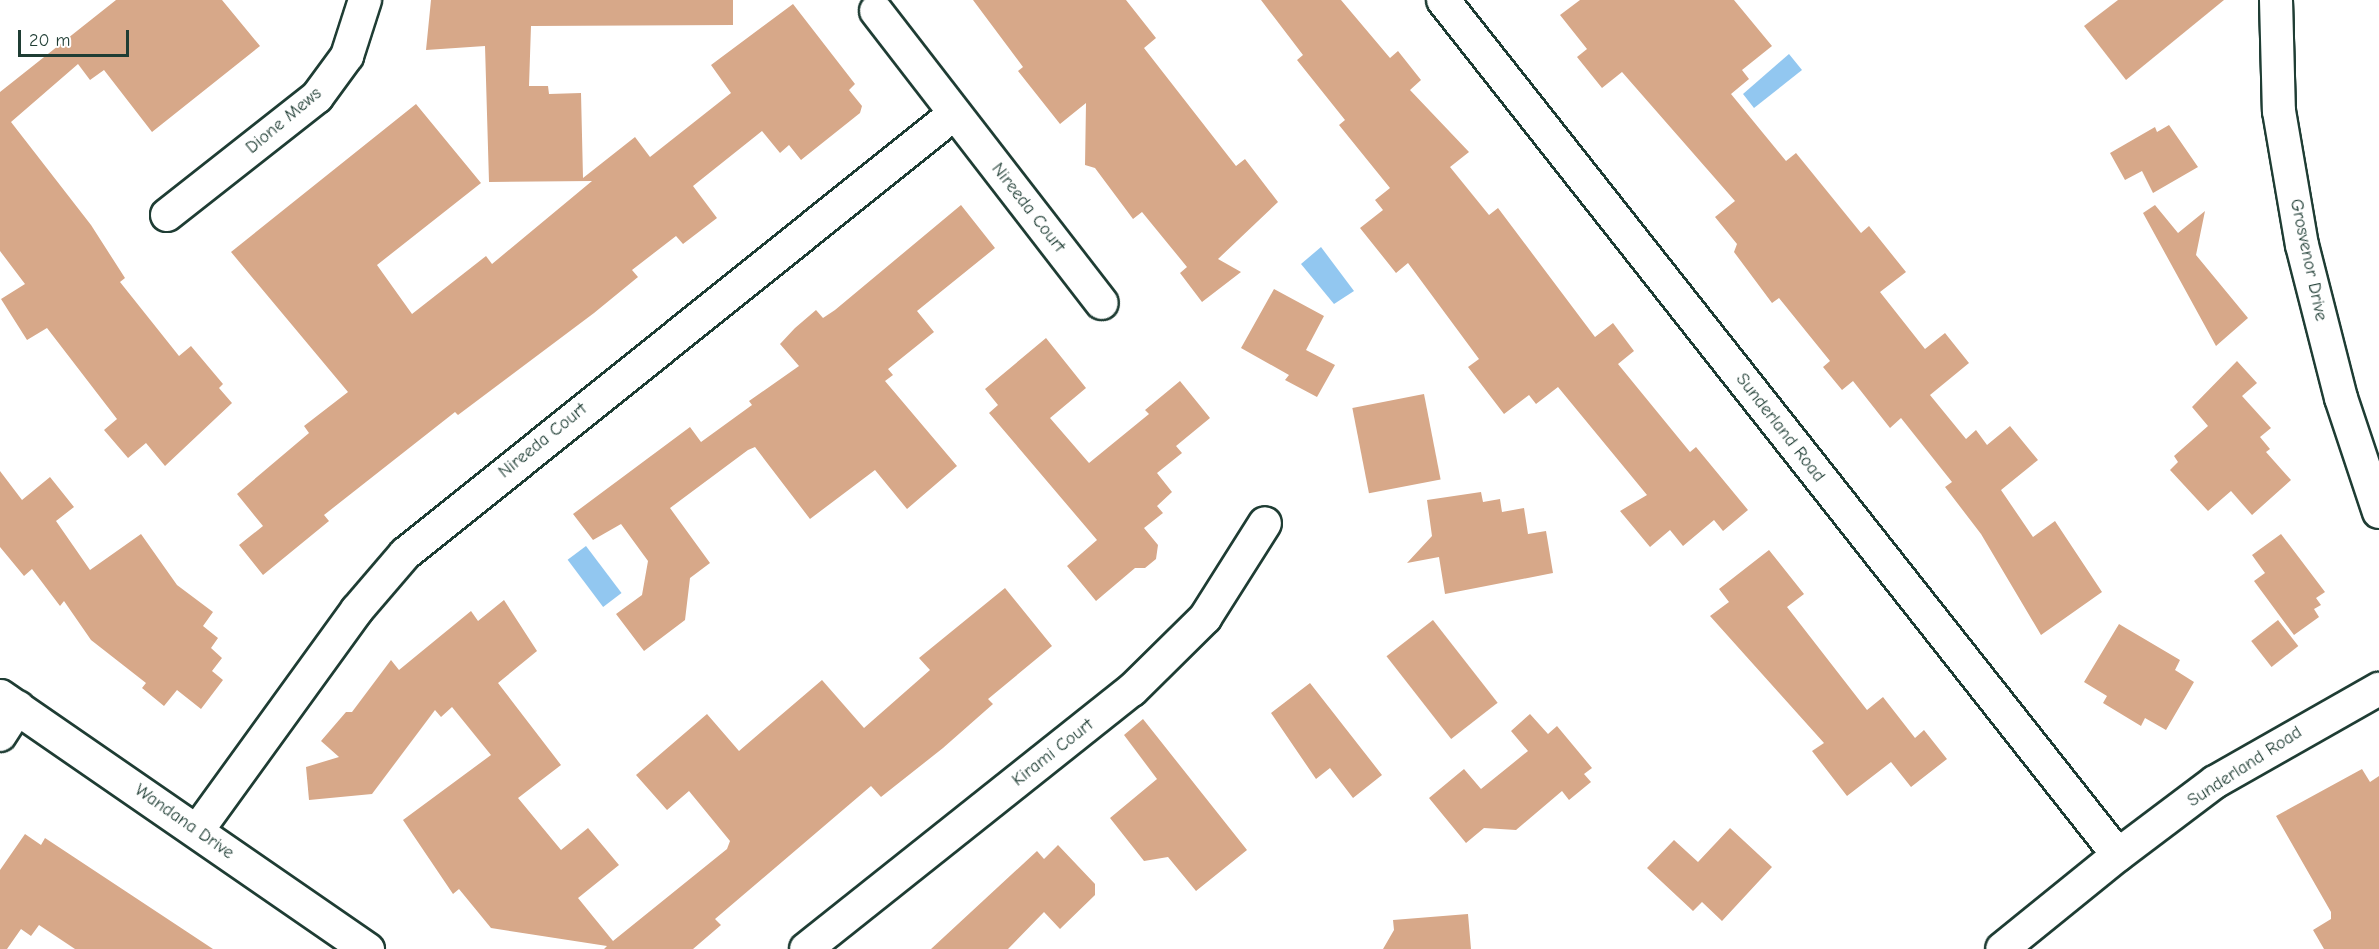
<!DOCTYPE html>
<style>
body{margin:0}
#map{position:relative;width:2379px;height:949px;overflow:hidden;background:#fff;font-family:"Comic Neue",sans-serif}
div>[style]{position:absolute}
.water>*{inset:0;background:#92c7f0;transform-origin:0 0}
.building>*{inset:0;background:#d7a889;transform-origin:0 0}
.roads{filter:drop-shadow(2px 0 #1f3d34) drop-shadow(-2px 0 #1f3d34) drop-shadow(0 2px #1f3d34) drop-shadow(0 -2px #1f3d34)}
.minor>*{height:32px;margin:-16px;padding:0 16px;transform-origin:16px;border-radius:16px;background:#fff}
.tertiary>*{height:33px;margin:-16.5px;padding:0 16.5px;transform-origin:16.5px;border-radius:16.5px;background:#fff}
span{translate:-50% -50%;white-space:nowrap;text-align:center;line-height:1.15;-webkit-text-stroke:5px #fff;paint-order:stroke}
.street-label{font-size:18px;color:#1f3d34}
.scale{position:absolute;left:18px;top:30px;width:111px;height:27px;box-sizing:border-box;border:3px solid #1f3d34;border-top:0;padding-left:8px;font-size:18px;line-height:21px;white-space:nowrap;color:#1f3d34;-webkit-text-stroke:4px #fff;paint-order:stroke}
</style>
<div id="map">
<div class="water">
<div style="clip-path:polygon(1789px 54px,1802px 70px,1754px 108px,1743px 94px)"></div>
<div style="clip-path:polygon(1321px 247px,1354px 291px,1334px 304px,1301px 264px)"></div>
<div style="left:586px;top:546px;width:59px;height:23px;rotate:53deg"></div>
</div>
<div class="building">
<div style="clip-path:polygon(116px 0,222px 0,260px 46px,152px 132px,104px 70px,90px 80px,78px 64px,11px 122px,91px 225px,125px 278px,120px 282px,179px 356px,191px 346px,223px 384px,219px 388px,232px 403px,165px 466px,146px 443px,128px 458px,104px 430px,117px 419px,47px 328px,27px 340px,1px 299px,25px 284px,0 251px,0 92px)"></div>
<div style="clip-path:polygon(431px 0,733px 0,733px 25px,531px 26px,529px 86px,548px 86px,549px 94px,581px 93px,583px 178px,635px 137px,650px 157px,731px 93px,711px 65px,793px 4px,855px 84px,849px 90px,862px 106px,860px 113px,801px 160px,789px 145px,780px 153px,762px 131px,693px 186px,717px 218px,683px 244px,676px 236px,632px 270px,638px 277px,594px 313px,458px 415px,455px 412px,324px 515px,329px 521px,263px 575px,239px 545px,263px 526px,237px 494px,309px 433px,304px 426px,348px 392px,231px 252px,416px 104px,481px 183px,377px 265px,412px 314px,486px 256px,492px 264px,592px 181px,489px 182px,485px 46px,426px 50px)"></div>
<div style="clip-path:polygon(973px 0,1126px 0,1156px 38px,1144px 48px,1236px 166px,1245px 159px,1278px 202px,1218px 259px,1241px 272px,1202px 302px,1180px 273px,1187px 267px,1142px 212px,1133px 219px,1095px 168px,1085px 165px,1086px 103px,1060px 124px,1018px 71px,1023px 67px)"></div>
<div style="clip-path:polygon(1261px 0,1341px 0,1390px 58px,1398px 51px,1421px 80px,1410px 90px,1469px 152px,1450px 167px,1489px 215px,1498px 208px,1595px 337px,1613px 323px,1634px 351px,1618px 364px,1690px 452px,1696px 447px,1748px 510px,1723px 531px,1714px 520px,1683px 546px,1670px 530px,1650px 547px,1620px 511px,1647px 495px,1558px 387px,1536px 404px,1529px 395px,1504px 414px,1468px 367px,1479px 359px,1408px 263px,1396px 273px,1360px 228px,1383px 210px,1375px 200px,1390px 188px,1339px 125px,1345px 120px,1297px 60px,1303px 55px)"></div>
<div style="clip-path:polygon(1580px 0,1734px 0,1772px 46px,1742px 70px,1749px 79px,1731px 94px,1786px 161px,1796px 153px,1861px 233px,1869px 226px,1906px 272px,1880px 292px,1925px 349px,1945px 333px,1969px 363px,1930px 395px,1966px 439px,1976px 430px,1987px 445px,2010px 426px,2038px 460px,2001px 490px,2033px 537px,2055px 521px,2102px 592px,2041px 635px,1981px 534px,1945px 487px,1952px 482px,1901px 418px,1890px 428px,1853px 381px,1842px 390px,1823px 367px,1830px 361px,1779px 298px,1772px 303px,1734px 252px,1737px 244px,1715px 217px,1735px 201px,1622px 72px,1602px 88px,1577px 57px,1587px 49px,1560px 15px)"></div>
<div style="clip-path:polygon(2118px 0,2224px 0,2126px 80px,2084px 26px)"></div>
<div style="clip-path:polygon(2169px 125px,2198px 167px,2153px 193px,2142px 171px,2125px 180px,2110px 153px,2155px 127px,2157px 132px)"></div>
<div style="clip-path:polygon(961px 205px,995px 248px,917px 311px,934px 332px,888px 369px,893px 375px,885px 381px,957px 466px,907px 509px,875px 470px,810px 519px,755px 447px,748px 450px,670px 508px,710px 563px,690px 578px,685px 620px,644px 651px,616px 614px,642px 595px,648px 561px,621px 524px,593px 540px,573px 514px,690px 427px,701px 442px,752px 405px,749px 401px,799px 366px,780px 344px,795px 328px,816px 310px,823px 318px,835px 310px)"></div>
<div style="clip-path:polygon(2155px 205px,2178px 233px,2205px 211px,2196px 255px,2248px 318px,2216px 346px,2143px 213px)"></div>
<div style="clip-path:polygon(1274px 289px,1324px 316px,1306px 350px,1335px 365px,1317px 397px,1285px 380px,1289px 375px,1241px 348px)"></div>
<div style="clip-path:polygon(1046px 338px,1086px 388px,1050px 418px,1089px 463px,1149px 414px,1145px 410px,1180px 381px,1210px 418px,1176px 446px,1182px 453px,1157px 473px,1172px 492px,1157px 506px,1163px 513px,1144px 528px,1158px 545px,1156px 559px,1145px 568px,1135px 568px,1096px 601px,1067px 566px,1097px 540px,989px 413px,998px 405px,985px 389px)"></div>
<div style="clip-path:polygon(2237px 361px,2257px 383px,2242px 396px,2271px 428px,2260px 437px,2270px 449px,2266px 452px,2291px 480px,2252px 515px,2231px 491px,2208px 511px,2170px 470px,2178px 462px,2174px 456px,2208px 426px,2192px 407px)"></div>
<div style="left:1424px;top:394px;width:87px;height:73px;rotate:79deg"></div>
<div style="clip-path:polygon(0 471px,22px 500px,50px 477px,74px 507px,56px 521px,90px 570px,141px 534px,177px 585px,213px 612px,203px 626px,218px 638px,211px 648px,222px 658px,212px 671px,223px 680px,201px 709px,177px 690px,164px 706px,142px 688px,146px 683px,91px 640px,64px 601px,60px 606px,32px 569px,24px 576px,0 547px)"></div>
<div style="clip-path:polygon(1481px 492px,1483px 502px,1500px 499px,1502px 512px,1524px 508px,1528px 534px,1546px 531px,1553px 573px,1445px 594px,1439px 557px,1407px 563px,1432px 536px,1427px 500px)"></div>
<div style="clip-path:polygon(2281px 534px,2325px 592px,2316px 598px,2321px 605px,2314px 609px,2319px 617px,2294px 635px,2254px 581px,2265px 573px,2252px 555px)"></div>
<div style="clip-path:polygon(1769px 550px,1804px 594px,1787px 607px,1867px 710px,1883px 697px,1915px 738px,1924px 730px,1947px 759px,1911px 787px,1891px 762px,1847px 796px,1812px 751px,1824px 743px,1710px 616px,1729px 602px,1719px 589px)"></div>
<div style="clip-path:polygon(1005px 588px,1052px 646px,988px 699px,993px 704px,943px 748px,881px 797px,871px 786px,715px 919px,721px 925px,693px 949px,604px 949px,607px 946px,491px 928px,459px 889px,453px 894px,403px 820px,491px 755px,452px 707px,441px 717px,435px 710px,372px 794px,309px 800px,306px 767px,339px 757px,321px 741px,346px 712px,352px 712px,391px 660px,399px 670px,471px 611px,478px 621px,504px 600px,537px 651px,498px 683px,561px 765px,518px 798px,561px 850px,588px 828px,619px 865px,578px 898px,613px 941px,727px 849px,730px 841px,689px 791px,667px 810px,636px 775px,707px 714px,739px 751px,822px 680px,864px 728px,930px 670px,919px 658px)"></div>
<div style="left:1433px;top:620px;width:105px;height:59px;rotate:52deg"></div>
<div style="left:2278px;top:620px;width:33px;height:34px;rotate:52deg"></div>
<div style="clip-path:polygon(2119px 624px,2180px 660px,2175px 670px,2194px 682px,2166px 730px,2145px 718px,2141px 726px,2103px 703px,2107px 696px,2084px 682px)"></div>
<div style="clip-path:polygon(1310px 683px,1382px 775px,1353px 798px,1330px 768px,1316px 779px,1271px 713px)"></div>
<div style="clip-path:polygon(1530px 714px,1548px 734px,1557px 726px,1592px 768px,1584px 774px,1591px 782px,1569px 800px,1562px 791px,1516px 830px,1484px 828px,1466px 843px,1429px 798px,1464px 769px,1481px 789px,1528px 751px,1511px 731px)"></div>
<div style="clip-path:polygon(1143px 719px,1247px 850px,1196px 891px,1168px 857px,1144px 861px,1110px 818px,1157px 779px,1124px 735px)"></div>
<div style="clip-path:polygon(2362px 769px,2370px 782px,2379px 776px,2379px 949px,2324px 949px,2313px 930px,2331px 919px,2331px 912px,2276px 816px)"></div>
<div style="clip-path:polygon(1730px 828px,1772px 867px,1722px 921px,1702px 902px,1693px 911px,1647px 868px,1674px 840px,1698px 862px)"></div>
<div style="clip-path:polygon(25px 834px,41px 845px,45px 838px,213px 949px,75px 949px,39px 925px,31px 936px,21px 929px,7px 949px,0 949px,0 870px)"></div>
<div style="clip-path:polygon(1058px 845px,1095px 884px,1095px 895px,1060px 929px,1044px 912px,1008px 949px,931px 949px,1037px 851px,1044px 859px)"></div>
<div style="clip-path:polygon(1468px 914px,1471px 949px,1383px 949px,1394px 930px,1393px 920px)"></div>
</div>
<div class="roads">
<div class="minor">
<div style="left:1443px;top:0;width:1089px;rotate:51.71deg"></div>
<div style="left:2118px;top:855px;width:149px;rotate:141deg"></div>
<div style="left:2276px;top:0;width:111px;rotate:88.5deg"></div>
<div style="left:2279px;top:111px;width:136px;rotate:80.3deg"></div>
<div style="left:2302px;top:245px;width:158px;rotate:75.7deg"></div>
<div style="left:2341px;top:398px;width:120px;rotate:71.6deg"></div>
<div style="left:876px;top:11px;width:369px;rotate:52.3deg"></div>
<div style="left:167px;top:215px;width:191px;rotate:-38.2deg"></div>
<div style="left:317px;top:97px;width:51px;rotate:-53.8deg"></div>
<div style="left:347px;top:56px;width:59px;rotate:-72.2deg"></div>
<div style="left:0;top:735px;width:33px;rotate:-57deg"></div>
<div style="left:197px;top:831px;width:273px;rotate:-54.1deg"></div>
<div style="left:357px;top:610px;width:74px;rotate:-49.4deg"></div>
<div style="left:405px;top:554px;width:704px;rotate:-38.71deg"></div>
<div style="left:2118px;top:855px;width:121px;rotate:-37deg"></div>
<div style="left:2215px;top:782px;width:189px;rotate:-29.6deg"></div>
<div style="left:806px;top:949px;width:416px;rotate:-38.5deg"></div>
<div style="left:1132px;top:690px;width:103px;rotate:-44.6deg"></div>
<div style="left:1205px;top:618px;width:112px;rotate:-57.7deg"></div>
</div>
<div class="tertiary">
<div style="left:0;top:696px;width:446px;rotate:34.6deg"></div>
</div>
</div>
<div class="street-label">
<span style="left:284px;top:121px;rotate:-40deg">Dione Mews</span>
<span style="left:1028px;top:208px;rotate:52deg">Nireeda Court</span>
<span style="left:2308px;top:260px;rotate:78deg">Grosvenor Drive</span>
<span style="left:1780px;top:428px;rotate:52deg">Sunderland Road</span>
<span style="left:543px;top:441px;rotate:-39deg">Nireeda Court</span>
<span style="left:1053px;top:753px;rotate:-38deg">Kirami Court</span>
<span style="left:2245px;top:767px;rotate:-33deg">Sunderland Road</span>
<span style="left:184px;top:822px;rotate:35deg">Wandana Drive</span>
</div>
<div class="scale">20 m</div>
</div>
